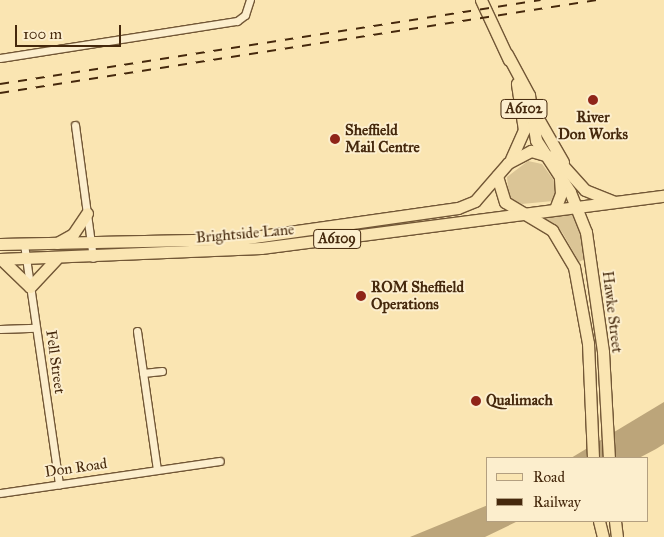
<!DOCTYPE html>
<style>
body{margin:0}
#map{position:relative;width:664px;height:537px;overflow:hidden;background:#fae5b2;font-family:"IM FELL Great Primer",serif}
div>[style]{position:absolute}
.green>*{inset:0;background:#dbc596}
.water>*{inset:0;background:#bca57a}
.roads{filter:drop-shadow(1px 0 #725736) drop-shadow(-1px 0 #725736) drop-shadow(0 1px #725736) drop-shadow(0 -1px #725736)}
.street>*{height:7px;margin:-3.5px;padding:0 3.5px;transform-origin:3.5px;border-radius:3.5px;background:#fceecd}
.primary>*{height:11px;margin:-5.5px;padding:0 5.5px;transform-origin:5.5px;border-radius:5.5px;background:#fae5b2}
.rail>*{height:2px;margin-top:-1px;transform-origin:0;background:repeating-linear-gradient(90deg,#45280c 0 9px,transparent 0 18px)}
.dots>*{width:14px;height:14px;translate:-50% -50%;box-sizing:border-box;border:2px solid #fceecd;border-radius:50%}
span{translate:-50% -50%;white-space:nowrap;text-align:center;line-height:1.15;-webkit-text-stroke:4px #fceecd;paint-order:stroke}
.shield-label span{padding:1px 4px;background:#fceecd;border:1px solid;border-radius:4px;-webkit-text-stroke-width:0}
.shield-label{font-size:14px;color:#45280c;font-weight:700}
.poi-label{font-size:15px;color:#45280c;font-weight:700}
.left{translate:0 -50%;text-align:left}
.street-label{font-size:15px;color:#45280c}
.legend{position:absolute;left:486px;top:457px;width:162px;height:65px;box-sizing:border-box;background:#fceecd;border:1px solid #b39f80;margin:0;padding:6px 9px;list-style:none;font-size:15px;color:#45280c}
.legend li{display:flex;align-items:center;gap:10px;height:25px}
.legend b{width:25px;border:1px solid #b39f80}
.scale{position:absolute;left:15px;top:25px;width:106px;height:22px;box-sizing:border-box;border:2px solid #45280c;border-top:0;padding-left:6px;font-size:15px;line-height:18px;white-space:nowrap;color:#45280c;-webkit-text-stroke:4px #fceecd;paint-order:stroke}
</style>
<div id="map">
<div class="green">
<div style="clip-path:polygon(528px 161px,542px 164px,558px 186px,553px 201px,522px 204px,509px 198px,507px 177px)"></div>
<div style="clip-path:polygon(574px 212px,583px 245px,583px 260px,579px 262px,562px 232px,540px 215px)"></div>
</div>
<div class="water">
<div style="clip-path:polygon(664px 402px,664px 444px,656px 449px,639px 458px,571px 458px)"></div>
<div style="clip-path:polygon(488px 505px,488px 521px,518px 521px,485px 537px,410px 537px)"></div>
</div>
<div class="roads">
<div class="street">
<div style="left:0;top:58px;width:240px;rotate:-8.9deg"></div>
<div style="left:237px;top:21px;width:10px;rotate:-37deg"></div>
<div style="left:245px;top:15px;width:16px;rotate:-72deg"></div>
<div style="left:75px;top:125px;width:134px;rotate:82.3deg"></div>
<div style="left:24px;top:244px;width:243px;rotate:81.7deg"></div>
<div style="left:0;top:329px;width:36px;rotate:-2deg"></div>
<div style="left:137px;top:331px;width:140px;rotate:81.8deg"></div>
<div style="left:143px;top:373px;width:19px;rotate:-6deg"></div>
<div style="left:0;top:493px;width:222px;rotate:-8.3deg"></div>
</div>
<div class="primary">
<div style="left:481px;top:0;width:66px;rotate:65deg"></div>
<div style="left:507px;top:54px;width:47px;rotate:61.8deg"></div>
<div style="left:529px;top:95px;width:46px;rotate:81.2deg"></div>
<div style="left:536px;top:140px;width:62px;rotate:56.8deg"></div>
<div style="left:570px;top:192px;width:43px;rotate:68.2deg"></div>
<div style="left:586px;top:232px;width:121px;rotate:81.9deg"></div>
<div style="left:603px;top:352px;width:106px;rotate:86.8deg"></div>
<div style="left:536px;top:115px;width:54px;rotate:60.1deg"></div>
<div style="left:511px;top:159px;width:32px;rotate:-66deg"></div>
<div style="left:524px;top:130px;width:47px;rotate:-98.7deg"></div>
<div style="left:497px;top:176px;width:27px;rotate:73deg"></div>
<div style="left:505px;top:202px;width:55px;rotate:30.8deg"></div>
<div style="left:552px;top:230px;width:43px;rotate:59.3deg"></div>
<div style="left:574px;top:267px;width:77px;rotate:79.6deg"></div>
<div style="left:588px;top:343px;width:115px;rotate:87.5deg"></div>
<div style="left:555px;top:209px;width:17px;rotate:-69deg"></div>
<div style="left:561px;top:193px;width:15px;rotate:-94deg"></div>
<div style="left:57px;top:243px;width:18px;rotate:-29deg"></div>
<div style="left:73px;top:234px;width:25px;rotate:-56deg"></div>
<div style="left:0;top:244px;width:240px;rotate:-1.2deg"></div>
<div style="left:240px;top:239px;width:220px;rotate:-8.1deg"></div>
<div style="left:458px;top:208px;width:18px;rotate:-22deg"></div>
<div style="left:475px;top:201px;width:50px;rotate:-49deg"></div>
<div style="left:508px;top:163px;width:26px;rotate:-28deg"></div>
<div style="left:531px;top:151px;width:26px;rotate:16deg"></div>
<div style="left:556px;top:158px;width:43px;rotate:47.8deg"></div>
<div style="left:585px;top:190px;width:31px;rotate:22deg"></div>
<div style="left:0;top:259px;width:261px;rotate:-2.4deg"></div>
<div style="left:261px;top:248px;width:406px;rotate:-7.4deg"></div>
<div style="left:1px;top:259px;width:40px;rotate:44deg"></div>
<div style="left:30px;top:287px;width:38px;rotate:-47deg"></div>
<div style="left:599px;top:521px;width:16px;rotate:76deg"></div>
<div style="left:615px;top:521px;width:16px;rotate:83deg"></div>
</div>
</div>
<div class="rail">
<div style="left:0;top:84px;width:547px;rotate:-8.83deg"></div>
<div style="left:0;top:93px;width:604px;rotate:-8.85deg"></div>
</div>
<div class="dots">
<div style="left:593px;top:100px;background:#8f2418"></div>
<div style="left:335px;top:139px;background:#8f2418"></div>
<div style="left:361px;top:296px;background:#8f2418"></div>
<div style="left:476px;top:401px;background:#8f2418"></div>
</div>
<div class="shield-label">
<span style="left:524px;top:109px">A6102</span>
<span style="left:337px;top:239px">A6109</span>
</div>
<div class="poi-label">
<span style="left:593px;top:126px">River<br>Don Works</span>
<span class="left" style="left:345px;top:139px">Sheffield<br>Mail Centre</span>
<span class="left" style="left:371px;top:296px">ROM Sheffield<br>Operations</span>
<span class="left" style="left:486px;top:401px">Qualimach</span>
</div>
<div class="street-label">
<span style="left:245px;top:234px;rotate:-5deg">Brightside Lane</span>
<span style="left:612px;top:312px;rotate:83deg">Hawke Street</span>
<span style="left:55px;top:362px;rotate:82deg">Fell Street</span>
<span style="left:76px;top:468px;rotate:-8deg">Don Road</span>
</div>
<ul class="legend">
<li><b style="height:6px;background:#fae5b2"></b>Road</li>
<li><b style="height:6px;background:#45280c"></b>Railway</li>
</ul>
<div class="scale">100 m</div>
</div>
